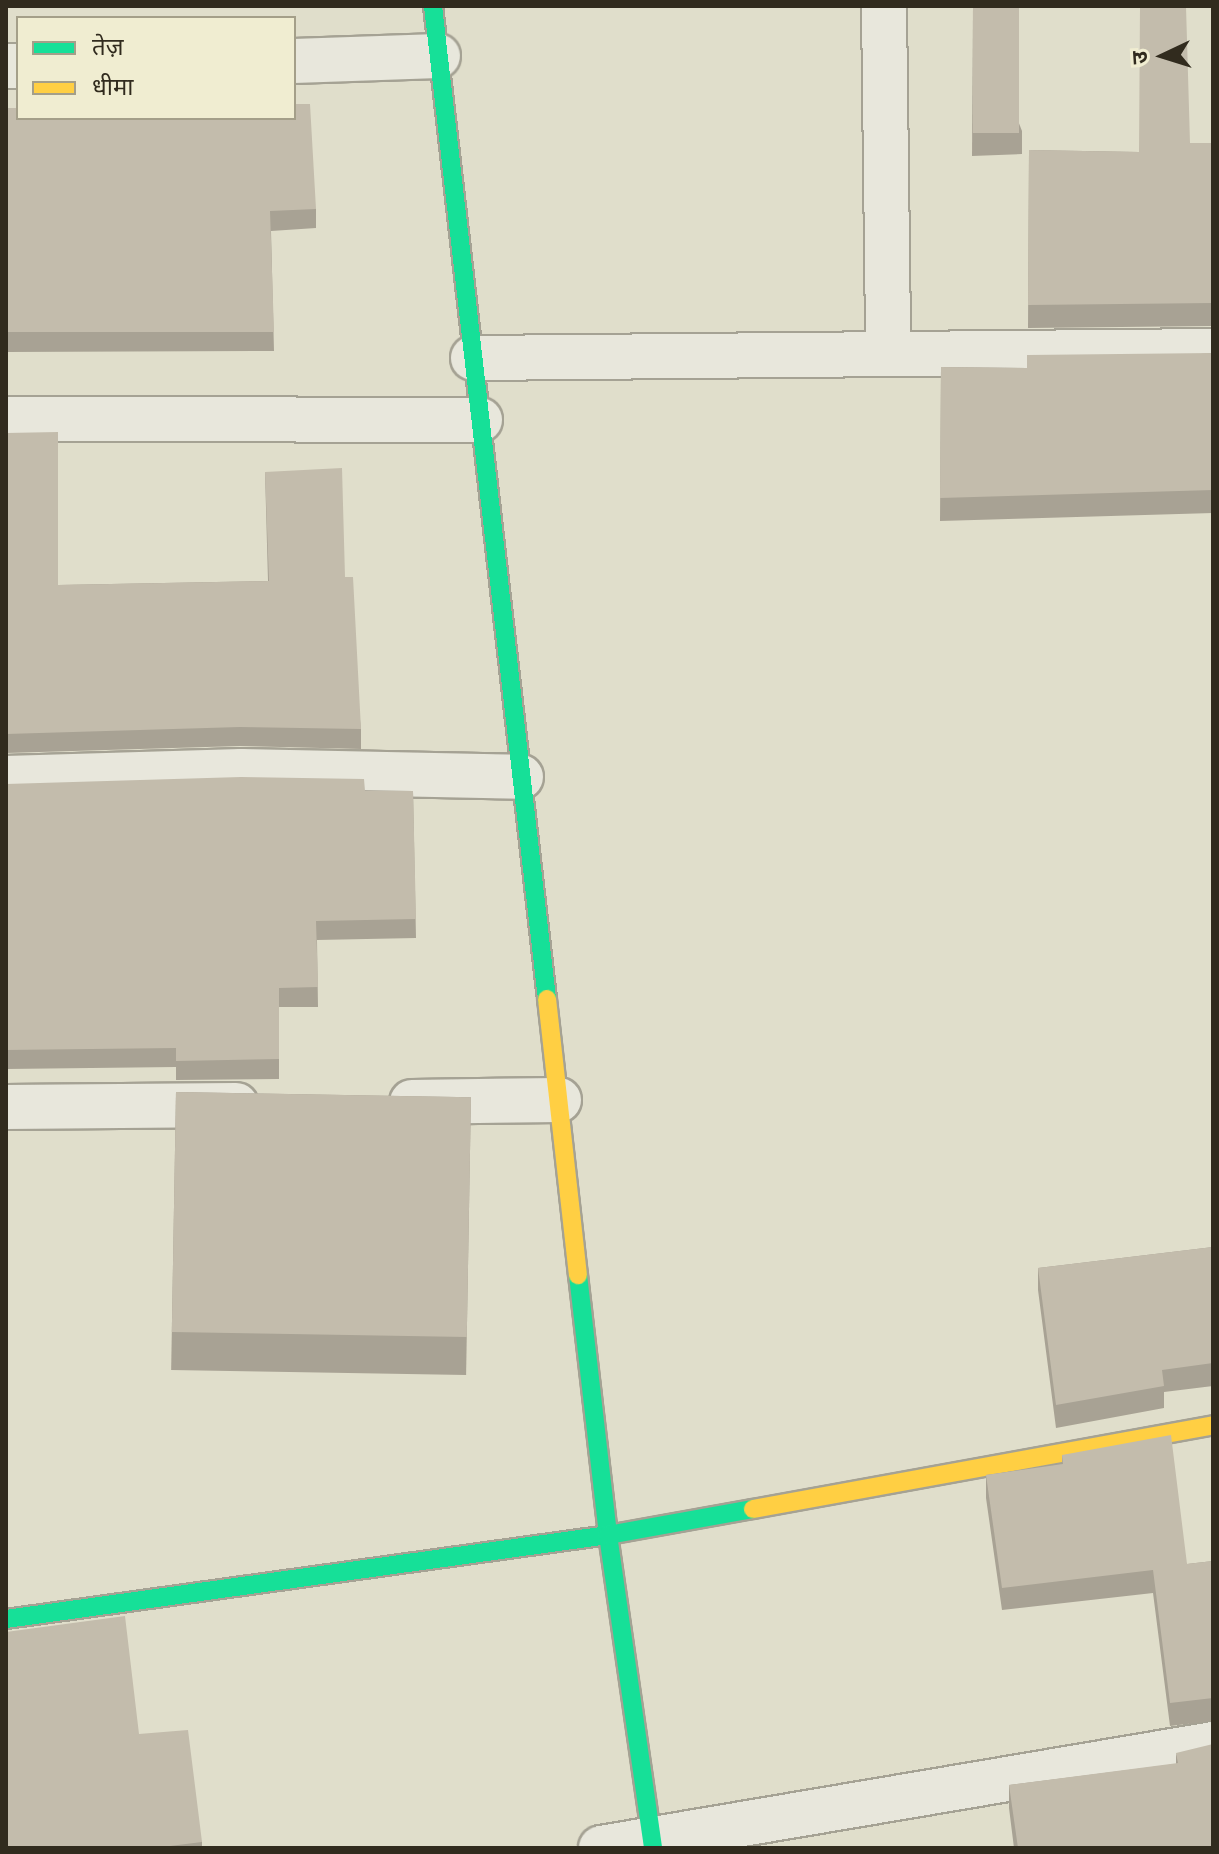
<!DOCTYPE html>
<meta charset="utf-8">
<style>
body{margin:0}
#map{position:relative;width:1219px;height:1854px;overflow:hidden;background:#e0decb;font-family:Merriweather,"Noto Sans Devanagari",serif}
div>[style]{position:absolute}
.roads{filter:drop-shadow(2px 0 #a5a294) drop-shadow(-2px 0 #a5a294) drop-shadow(0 2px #a5a294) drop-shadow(0 -2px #a5a294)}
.street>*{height:44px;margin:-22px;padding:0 22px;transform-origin:22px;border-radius:22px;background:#e8e7dc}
.fast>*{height:18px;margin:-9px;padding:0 9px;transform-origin:9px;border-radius:9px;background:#16e098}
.slow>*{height:18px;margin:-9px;padding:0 9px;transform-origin:9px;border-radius:9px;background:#ffcf43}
.wall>*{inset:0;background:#a8a294;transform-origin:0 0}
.building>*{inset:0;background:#c3bcac;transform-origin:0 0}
span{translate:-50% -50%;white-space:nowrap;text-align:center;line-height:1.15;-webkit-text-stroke:6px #f0edd1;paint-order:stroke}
.frame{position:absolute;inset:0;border:8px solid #312b1e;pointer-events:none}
.legend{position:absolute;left:16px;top:16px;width:280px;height:104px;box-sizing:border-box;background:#f0edd1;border:2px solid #a49f89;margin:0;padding:10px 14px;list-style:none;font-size:24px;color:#312b1e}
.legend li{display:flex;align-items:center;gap:16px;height:40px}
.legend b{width:40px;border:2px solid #a49f89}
.north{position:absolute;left:1123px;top:16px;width:80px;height:80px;-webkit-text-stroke:6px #f0edd1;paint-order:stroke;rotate:266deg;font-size:22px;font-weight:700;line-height:32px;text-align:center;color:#312b1e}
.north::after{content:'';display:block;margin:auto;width:28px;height:36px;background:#312b1e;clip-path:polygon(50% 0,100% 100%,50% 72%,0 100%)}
</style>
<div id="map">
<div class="roads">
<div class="street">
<div style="left:884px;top:6px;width:348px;rotate:89.3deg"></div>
<div style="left:294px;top:61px;width:144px;rotate:-2deg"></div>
<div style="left:6px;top:66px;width:12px"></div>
<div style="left:473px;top:358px;width:740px;rotate:-0.54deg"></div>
<div style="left:6px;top:419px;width:474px;rotate:0.1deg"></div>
<div style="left:6px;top:778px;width:235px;rotate:-1.7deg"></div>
<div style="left:241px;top:771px;width:280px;rotate:1.2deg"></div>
<div style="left:412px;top:1102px;width:147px;rotate:-0.8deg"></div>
<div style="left:6px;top:1107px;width:230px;rotate:-0.5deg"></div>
<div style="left:601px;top:1848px;width:621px;rotate:-9.64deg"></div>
</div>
<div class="fast">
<div style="left:433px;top:6px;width:1000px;rotate:83.45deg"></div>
<div style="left:578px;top:1275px;width:262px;rotate:83.4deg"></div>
<div style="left:608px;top:1535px;width:316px;rotate:81.8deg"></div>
<div style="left:6px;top:1619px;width:608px;rotate:-7.94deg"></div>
<div style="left:608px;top:1535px;width:147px;rotate:-10.2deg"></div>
</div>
<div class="slow">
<div style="left:547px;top:999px;width:278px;rotate:83.6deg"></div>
<div style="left:753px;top:1509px;width:468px;rotate:-10.3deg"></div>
</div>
</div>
<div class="wall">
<div style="clip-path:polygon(973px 6px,1022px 131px,1022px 154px,972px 156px)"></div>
<div style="clip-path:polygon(6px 108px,316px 209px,316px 228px,271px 231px,274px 351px,6px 352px)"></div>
<div style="clip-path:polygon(1190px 143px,1213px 143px,1213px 326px,1028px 328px,1029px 150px,1139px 152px)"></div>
<div style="clip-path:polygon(1213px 353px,1213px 513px,940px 521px,941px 367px,1027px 368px)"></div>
<div style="clip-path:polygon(6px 433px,58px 585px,268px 581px,265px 472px,345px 577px,361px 729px,361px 749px,240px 746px,6px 753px)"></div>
<div style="clip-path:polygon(6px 784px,413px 791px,416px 938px,317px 940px,318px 1007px,279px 1007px,279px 1079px,176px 1080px,176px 1067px,6px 1069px)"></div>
<div style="left:176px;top:1092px;width:295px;height:278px;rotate:1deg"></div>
<div style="clip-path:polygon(1213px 1247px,1213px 1386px,1164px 1392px,1164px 1408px,1056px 1428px,1038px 1290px,1038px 1268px)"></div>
<div style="clip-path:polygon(1062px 1455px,1187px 1564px,1213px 1561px,1213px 1721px,1170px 1726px,1153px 1593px,1002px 1610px,986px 1498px,986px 1475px,1062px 1464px)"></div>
<div style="clip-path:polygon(139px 1734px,202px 1842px,202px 1848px,6px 1848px)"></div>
<div style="clip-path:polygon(1176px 1753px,1213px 1848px,1014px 1848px,1009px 1808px,1009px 1785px,1176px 1764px)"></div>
</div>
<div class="building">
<div style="left:973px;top:6px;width:46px;height:127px"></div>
<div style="clip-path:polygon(1140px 6px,1186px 6px,1190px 143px,1213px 143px,1213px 303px,1028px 305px,1029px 150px,1139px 152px)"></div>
<div style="clip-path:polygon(294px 104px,310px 104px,316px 209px,270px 211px,274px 332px,6px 332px,6px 108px,18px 108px,18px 118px,294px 118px)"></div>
<div style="clip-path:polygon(1213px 353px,1213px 490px,940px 498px,941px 367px,1027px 368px,1027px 355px)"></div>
<div style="clip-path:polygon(58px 432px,58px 585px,269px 581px,265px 472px,342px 468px,345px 577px,353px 577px,361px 729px,240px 727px,6px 734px,6px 433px)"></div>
<div style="clip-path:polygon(241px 777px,364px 779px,365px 791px,413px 791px,416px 919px,316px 921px,318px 987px,279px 988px,279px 1059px,176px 1061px,176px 1048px,6px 1050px,6px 784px)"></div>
<div style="left:176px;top:1092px;width:295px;height:240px;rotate:1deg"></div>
<div style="clip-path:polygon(1213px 1247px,1213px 1363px,1162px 1370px,1164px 1386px,1056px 1405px,1038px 1268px)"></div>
<div style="clip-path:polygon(1171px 1435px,1187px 1564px,1213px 1561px,1213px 1698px,1170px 1703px,1153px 1570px,1002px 1588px,986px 1475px,1063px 1464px,1062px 1455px)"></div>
<div style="clip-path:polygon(125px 1616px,139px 1734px,188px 1730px,202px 1842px,154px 1848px,6px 1848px,6px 1632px)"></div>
<div style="clip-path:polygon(1213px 1744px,1213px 1848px,1018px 1848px,1009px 1785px,1178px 1763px,1176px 1753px)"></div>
</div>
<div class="frame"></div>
<ul class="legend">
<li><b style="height:10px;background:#16e098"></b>तेज़</li>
<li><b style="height:10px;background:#ffcf43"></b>धीमा</li>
</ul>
<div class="north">उ</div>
</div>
